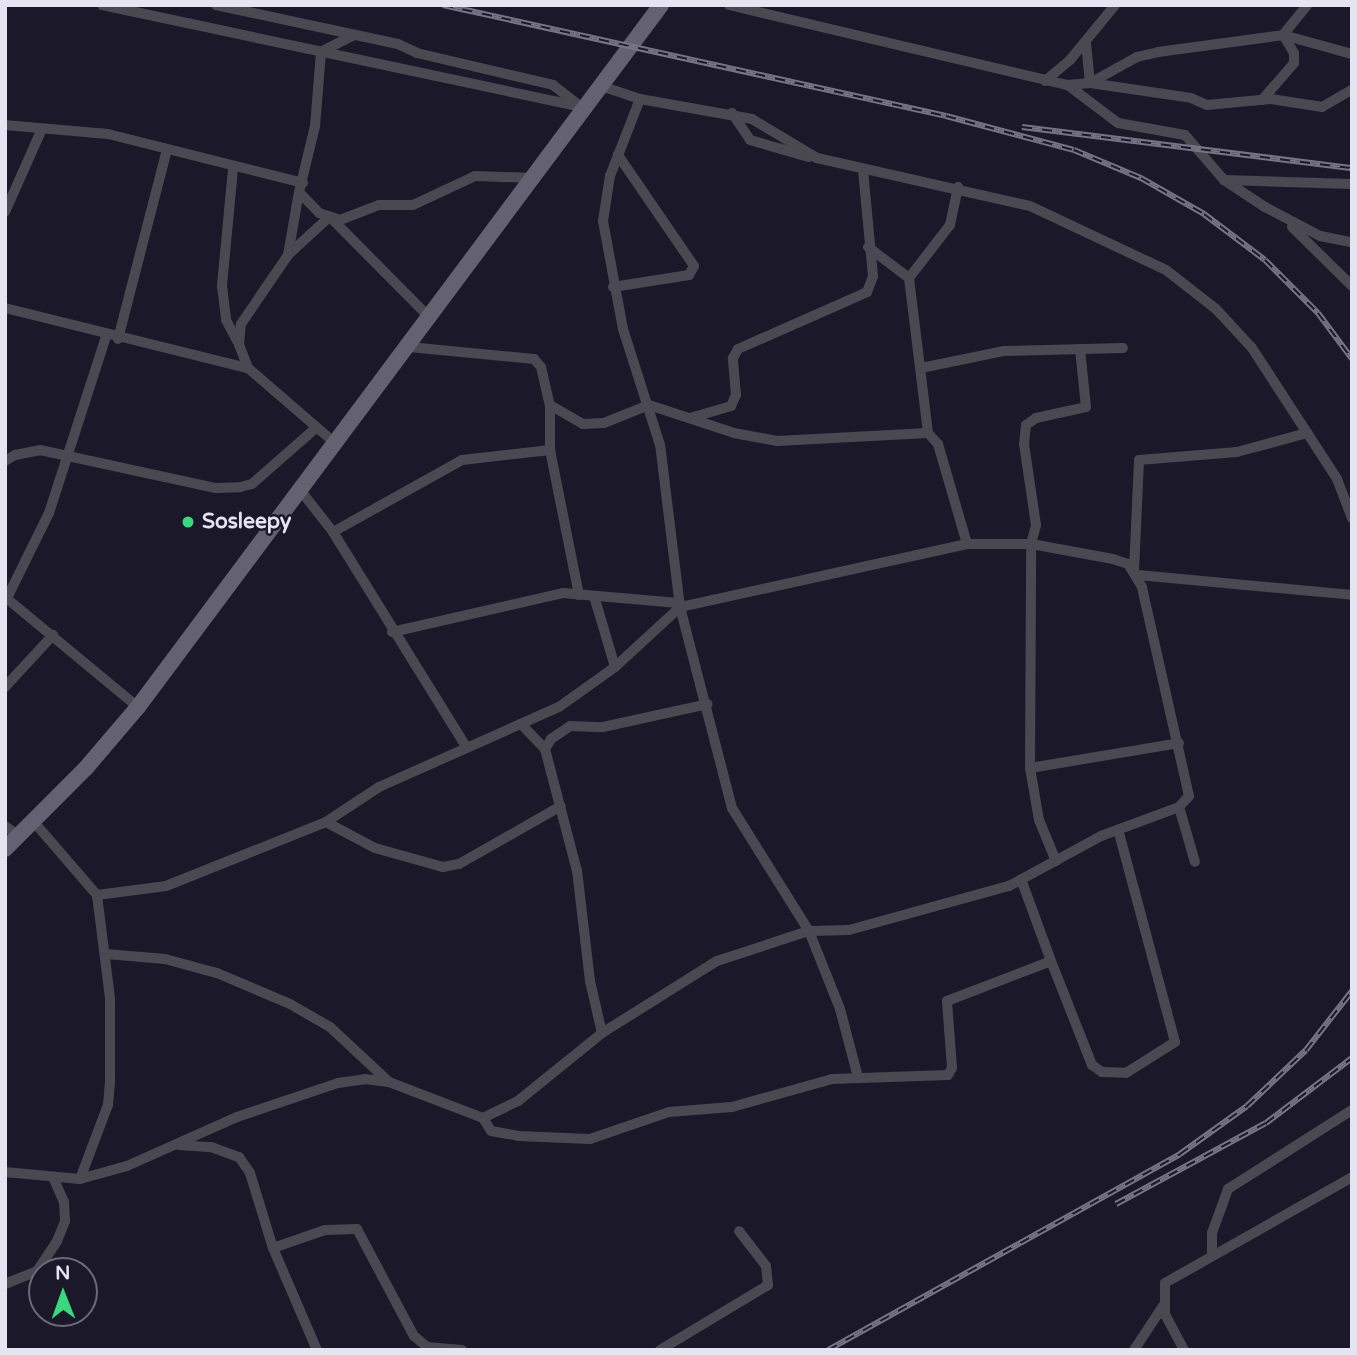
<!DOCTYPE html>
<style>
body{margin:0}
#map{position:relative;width:1357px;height:1355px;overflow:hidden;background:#1b1829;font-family:"Varela Round",sans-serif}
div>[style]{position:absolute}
.street>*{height:10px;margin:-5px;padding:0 5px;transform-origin:5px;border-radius:5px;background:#4a4951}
.secondary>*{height:16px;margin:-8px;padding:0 8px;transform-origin:8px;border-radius:8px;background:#646270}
.rail>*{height:6px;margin-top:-3px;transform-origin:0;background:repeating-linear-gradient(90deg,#1b1829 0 10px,#777584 0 20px);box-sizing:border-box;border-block:2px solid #777584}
.dots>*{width:19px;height:19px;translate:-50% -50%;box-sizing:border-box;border:4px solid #1b1829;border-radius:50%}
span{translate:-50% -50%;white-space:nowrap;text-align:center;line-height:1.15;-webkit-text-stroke:5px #1b1829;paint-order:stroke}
.poi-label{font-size:21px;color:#e5e4f0;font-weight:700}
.left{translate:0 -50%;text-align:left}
.frame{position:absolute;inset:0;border:7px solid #e5e4f0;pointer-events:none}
.north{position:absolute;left:28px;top:1257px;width:70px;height:70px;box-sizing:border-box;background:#1b1829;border:2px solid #6c6a79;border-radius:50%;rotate:359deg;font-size:19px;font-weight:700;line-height:28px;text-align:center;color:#e5e4f0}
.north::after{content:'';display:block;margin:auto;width:24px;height:32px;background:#3ad77f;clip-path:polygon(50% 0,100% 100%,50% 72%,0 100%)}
</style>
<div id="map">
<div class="street">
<div style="left:102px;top:5px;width:495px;rotate:12deg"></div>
<div style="left:216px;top:5px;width:186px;rotate:12.1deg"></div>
<div style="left:398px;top:44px;width:21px;rotate:25deg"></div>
<div style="left:417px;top:53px;width:140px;rotate:13.2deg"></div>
<div style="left:553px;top:85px;width:36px;rotate:38deg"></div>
<div style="left:729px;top:5px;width:347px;rotate:13.3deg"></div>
<div style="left:1067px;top:85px;width:23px;rotate:-5deg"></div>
<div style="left:1090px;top:83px;width:54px;rotate:-29deg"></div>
<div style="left:1137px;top:57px;width:22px;rotate:-13deg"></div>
<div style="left:1158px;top:52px;width:126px;rotate:-7.7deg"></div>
<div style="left:1283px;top:35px;width:38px;rotate:-51deg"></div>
<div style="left:354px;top:35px;width:37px;rotate:153deg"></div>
<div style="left:321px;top:52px;width:74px;rotate:94.6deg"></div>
<div style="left:315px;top:126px;width:68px;rotate:103.6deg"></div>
<div style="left:299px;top:192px;width:29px;rotate:46deg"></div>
<div style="left:319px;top:213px;width:22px;rotate:18deg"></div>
<div style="left:340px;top:220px;width:42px;rotate:-21deg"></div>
<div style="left:379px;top:205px;width:34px"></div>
<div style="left:413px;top:205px;width:68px;rotate:-25.1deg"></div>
<div style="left:475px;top:176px;width:60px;rotate:1.9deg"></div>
<div style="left:1283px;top:35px;width:72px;rotate:15.4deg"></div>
<div style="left:1086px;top:43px;width:40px;rotate:84.3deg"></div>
<div style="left:1090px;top:83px;width:102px;rotate:8.4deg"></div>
<div style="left:1191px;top:98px;width:17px;rotate:24deg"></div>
<div style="left:1207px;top:105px;width:64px;rotate:-5.4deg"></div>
<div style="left:1271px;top:99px;width:52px;rotate:8.9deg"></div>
<div style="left:1322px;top:107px;width:34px;rotate:-30deg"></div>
<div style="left:1045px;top:81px;width:33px;rotate:-40deg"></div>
<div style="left:1070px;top:60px;width:71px;rotate:-50.7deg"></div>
<div style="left:1069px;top:86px;width:61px;rotate:37.1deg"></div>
<div style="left:1118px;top:123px;width:68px;rotate:10.2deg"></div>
<div style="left:1185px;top:135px;width:60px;rotate:49.1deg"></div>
<div style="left:1224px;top:180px;width:49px;rotate:33.4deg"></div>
<div style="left:1265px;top:207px;width:62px;rotate:27.8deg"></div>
<div style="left:1320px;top:236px;width:33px;rotate:11deg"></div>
<div style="left:640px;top:99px;width:114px;rotate:10.1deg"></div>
<div style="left:752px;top:119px;width:76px;rotate:31deg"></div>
<div style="left:817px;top:158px;width:218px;rotate:12.7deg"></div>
<div style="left:1030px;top:206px;width:150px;rotate:25.2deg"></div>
<div style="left:1166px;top:270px;width:63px;rotate:38deg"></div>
<div style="left:1216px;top:309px;width:53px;rotate:47.3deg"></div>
<div style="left:1252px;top:348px;width:156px;rotate:57deg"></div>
<div style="left:1337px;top:479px;width:42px;rotate:69deg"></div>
<div style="left:1262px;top:100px;width:49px;rotate:-49.1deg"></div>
<div style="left:1294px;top:63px;width:10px;rotate:-90deg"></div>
<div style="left:1294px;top:53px;width:21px;rotate:-121deg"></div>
<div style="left:732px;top:113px;width:32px;rotate:56deg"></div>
<div style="left:750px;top:140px;width:61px;rotate:16.1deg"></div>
<div style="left:5px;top:125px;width:103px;rotate:5deg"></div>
<div style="left:108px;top:134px;width:201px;rotate:14.1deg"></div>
<div style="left:233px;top:169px;width:118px;rotate:95.4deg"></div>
<div style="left:222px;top:286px;width:34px;rotate:83deg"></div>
<div style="left:226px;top:320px;width:24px;rotate:62deg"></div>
<div style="left:1224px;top:180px;width:128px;rotate:1.8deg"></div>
<div style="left:5px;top:212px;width:91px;rotate:-66deg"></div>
<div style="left:333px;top:220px;width:139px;rotate:45.3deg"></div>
<div style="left:1292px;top:227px;width:84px;rotate:44.5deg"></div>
<div style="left:868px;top:247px;width:51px;rotate:37.1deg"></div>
<div style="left:909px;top:278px;width:156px;rotate:83deg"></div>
<div style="left:288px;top:255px;width:54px;rotate:-42.8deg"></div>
<div style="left:909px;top:278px;width:67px;rotate:-52.3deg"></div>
<div style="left:950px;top:225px;width:39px;rotate:-78deg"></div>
<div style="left:613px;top:287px;width:77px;rotate:-9deg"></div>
<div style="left:689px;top:275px;width:10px;rotate:-61deg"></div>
<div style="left:694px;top:266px;width:135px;rotate:-124.4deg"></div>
<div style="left:5px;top:308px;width:250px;rotate:13.9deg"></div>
<div style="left:248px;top:368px;width:116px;rotate:40.8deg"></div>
<div style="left:118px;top:339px;width:195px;rotate:-75.5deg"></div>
<div style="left:409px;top:347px;width:126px;rotate:5.5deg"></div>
<div style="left:534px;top:359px;width:11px;rotate:49deg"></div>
<div style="left:541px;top:367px;width:39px;rotate:77deg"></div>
<div style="left:550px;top:405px;width:38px;rotate:30deg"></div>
<div style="left:583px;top:424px;width:21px;rotate:-3deg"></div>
<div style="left:604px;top:423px;width:48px;rotate:-21.8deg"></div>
<div style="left:649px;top:405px;width:89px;rotate:18.2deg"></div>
<div style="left:734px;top:433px;width:44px;rotate:10.5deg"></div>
<div style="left:777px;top:441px;width:151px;rotate:-3deg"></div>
<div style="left:928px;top:433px;width:15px;rotate:48deg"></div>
<div style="left:938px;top:444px;width:104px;rotate:73.8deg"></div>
<div style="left:248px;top:368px;width:25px;rotate:-111deg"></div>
<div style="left:239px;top:345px;width:21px;rotate:-85deg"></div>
<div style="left:241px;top:324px;width:83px;rotate:-55.7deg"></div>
<div style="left:288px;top:255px;width:64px;rotate:-80.1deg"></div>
<div style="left:921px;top:368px;width:85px;rotate:-11.6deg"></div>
<div style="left:1004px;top:351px;width:119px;rotate:-1.4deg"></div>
<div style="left:550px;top:405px;width:45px;rotate:90deg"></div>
<div style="left:550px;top:450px;width:148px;rotate:78.7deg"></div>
<div style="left:690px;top:418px;width:43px;rotate:-16.3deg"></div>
<div style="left:731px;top:406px;width:12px;rotate:-66deg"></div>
<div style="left:736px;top:395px;width:37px;rotate:-95deg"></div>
<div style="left:733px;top:358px;width:10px;rotate:-61deg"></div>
<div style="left:738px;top:349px;width:141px;rotate:-23.8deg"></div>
<div style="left:867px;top:292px;width:17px;rotate:-69deg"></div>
<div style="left:873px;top:276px;width:106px;rotate:-95.4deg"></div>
<div style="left:5px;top:461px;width:12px;rotate:-31deg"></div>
<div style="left:15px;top:455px;width:25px;rotate:-11deg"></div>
<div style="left:40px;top:450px;width:180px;rotate:12.2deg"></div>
<div style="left:216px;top:488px;width:24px;rotate:-2deg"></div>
<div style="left:240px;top:487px;width:12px;rotate:-14deg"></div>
<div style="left:252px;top:484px;width:86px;rotate:-41.2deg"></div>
<div style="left:301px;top:491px;width:52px;rotate:52deg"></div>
<div style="left:333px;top:532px;width:254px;rotate:58.2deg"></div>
<div style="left:333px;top:532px;width:148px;rotate:-29.2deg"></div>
<div style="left:462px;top:460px;width:89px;rotate:-6.5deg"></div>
<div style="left:1134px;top:571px;width:111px;rotate:-87.4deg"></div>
<div style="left:1139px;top:460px;width:98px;rotate:-4.7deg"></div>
<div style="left:1237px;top:452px;width:73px;rotate:-15.2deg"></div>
<div style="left:1138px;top:575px;width:215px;rotate:5.3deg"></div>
<div style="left:594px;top:596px;width:74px;rotate:73.5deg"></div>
<div style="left:5px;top:597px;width:173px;rotate:39.6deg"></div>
<div style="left:7px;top:598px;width:95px;rotate:-63.7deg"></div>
<div style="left:49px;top:513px;width:186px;rotate:-72.1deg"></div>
<div style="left:392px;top:632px;width:175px;rotate:-12.8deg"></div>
<div style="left:563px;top:593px;width:116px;rotate:4.9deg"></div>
<div style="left:5px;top:687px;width:71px;rotate:-47.3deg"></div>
<div style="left:521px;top:724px;width:35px;rotate:46deg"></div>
<div style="left:1030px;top:768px;width:151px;rotate:-9.5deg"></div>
<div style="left:1179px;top:807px;width:57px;rotate:73.8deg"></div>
<div style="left:34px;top:822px;width:96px;rotate:49.2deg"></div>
<div style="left:97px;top:895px;width:70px;rotate:-7.4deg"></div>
<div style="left:166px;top:886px;width:172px;rotate:-21.8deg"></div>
<div style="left:326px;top:822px;width:64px;rotate:-33.4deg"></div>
<div style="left:379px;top:787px;width:197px;rotate:-24deg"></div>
<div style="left:559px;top:707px;width:69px;rotate:-35.5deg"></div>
<div style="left:615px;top:667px;width:88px;rotate:-42.7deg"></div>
<div style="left:680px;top:607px;width:208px;rotate:75.5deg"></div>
<div style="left:732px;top:808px;width:145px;rotate:58deg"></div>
<div style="left:809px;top:931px;width:84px;rotate:68.3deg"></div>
<div style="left:840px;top:1009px;width:70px;rotate:75.2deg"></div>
<div style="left:326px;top:822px;width:55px;rotate:28deg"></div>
<div style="left:375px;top:848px;width:71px;rotate:15.6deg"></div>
<div style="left:443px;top:867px;width:16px;rotate:-11deg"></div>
<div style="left:459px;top:864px;width:117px;rotate:-29.6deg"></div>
<div style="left:5px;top:826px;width:19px;rotate:36deg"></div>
<div style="left:1056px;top:861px;width:44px;rotate:-112.5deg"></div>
<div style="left:1039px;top:820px;width:53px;rotate:-99.8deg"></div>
<div style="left:1030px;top:768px;width:224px;rotate:-89.7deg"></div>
<div style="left:1031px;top:544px;width:20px;rotate:-75deg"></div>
<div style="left:1036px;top:525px;width:82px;rotate:-98.4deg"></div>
<div style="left:1024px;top:444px;width:19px;rotate:-84deg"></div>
<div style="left:1026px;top:425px;width:12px;rotate:-35deg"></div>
<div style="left:1036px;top:418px;width:51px;rotate:-12.4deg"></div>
<div style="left:1086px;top:407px;width:58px;rotate:-95.9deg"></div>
<div style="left:106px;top:954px;width:59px;rotate:4.8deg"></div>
<div style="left:165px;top:959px;width:54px;rotate:15.1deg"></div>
<div style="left:217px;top:973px;width:79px;rotate:23deg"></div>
<div style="left:290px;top:1004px;width:46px;rotate:29.9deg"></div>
<div style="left:330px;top:1027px;width:81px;rotate:43deg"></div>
<div style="left:1051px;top:961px;width:112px;rotate:68.5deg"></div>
<div style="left:1092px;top:1065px;width:12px;rotate:35deg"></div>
<div style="left:1102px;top:1072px;width:24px;rotate:2deg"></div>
<div style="left:1126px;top:1073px;width:58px;rotate:-32.3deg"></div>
<div style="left:1175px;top:1042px;width:220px;rotate:-105deg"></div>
<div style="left:602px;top:1033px;width:53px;rotate:-103deg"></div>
<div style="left:590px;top:981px;width:111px;rotate:-96.7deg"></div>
<div style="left:577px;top:871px;width:126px;rotate:-104.7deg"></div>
<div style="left:545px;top:749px;width:12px;rotate:-59deg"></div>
<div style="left:551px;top:739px;width:23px;rotate:-34deg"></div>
<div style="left:570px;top:726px;width:33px;rotate:2deg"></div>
<div style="left:603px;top:727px;width:107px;rotate:-12.4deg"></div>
<div style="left:483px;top:1118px;width:15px;rotate:58deg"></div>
<div style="left:491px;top:1131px;width:27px;rotate:10deg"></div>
<div style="left:518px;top:1136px;width:72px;rotate:2.4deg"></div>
<div style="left:590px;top:1139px;width:83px;rotate:-18.9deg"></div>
<div style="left:669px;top:1112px;width:63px;rotate:-4.5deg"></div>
<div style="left:732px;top:1107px;width:104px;rotate:-15.6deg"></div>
<div style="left:832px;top:1079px;width:116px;rotate:-2deg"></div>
<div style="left:948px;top:1075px;width:8px;rotate:-60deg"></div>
<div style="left:952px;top:1068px;width:67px;rotate:-94.3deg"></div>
<div style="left:947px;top:1001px;width:111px;rotate:-21deg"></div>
<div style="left:1051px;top:961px;width:87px;rotate:-110.1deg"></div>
<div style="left:179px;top:1145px;width:32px;rotate:4deg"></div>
<div style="left:211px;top:1147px;width:30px;rotate:20deg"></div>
<div style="left:239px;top:1157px;width:19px;rotate:55deg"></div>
<div style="left:250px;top:1173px;width:78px;rotate:73deg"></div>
<div style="left:273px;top:1248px;width:111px;rotate:66.7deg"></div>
<div style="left:5px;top:1172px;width:75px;rotate:5.3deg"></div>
<div style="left:80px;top:1179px;width:49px;rotate:-15.5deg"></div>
<div style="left:127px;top:1166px;width:120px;rotate:-24deg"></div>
<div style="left:237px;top:1117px;width:107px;rotate:-18.6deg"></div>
<div style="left:338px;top:1083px;width:27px;rotate:-8deg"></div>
<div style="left:365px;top:1079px;width:24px;rotate:7deg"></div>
<div style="left:389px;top:1082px;width:101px;rotate:21deg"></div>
<div style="left:483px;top:1118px;width:39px;rotate:-26deg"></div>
<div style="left:518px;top:1101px;width:108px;rotate:-39deg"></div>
<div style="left:602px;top:1033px;width:136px;rotate:-32.1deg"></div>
<div style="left:717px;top:961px;width:97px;rotate:-18.1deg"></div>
<div style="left:809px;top:931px;width:40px;rotate:-1.4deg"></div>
<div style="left:849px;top:930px;width:166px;rotate:-15.4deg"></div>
<div style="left:1009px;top:886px;width:105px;rotate:-28.5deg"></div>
<div style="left:1101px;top:836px;width:83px;rotate:-20.4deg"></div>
<div style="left:1179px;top:807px;width:15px;rotate:-48deg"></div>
<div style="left:1189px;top:796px;width:214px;rotate:-102.7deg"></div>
<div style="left:1142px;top:587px;width:27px;rotate:-121deg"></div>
<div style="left:1128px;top:564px;width:16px;rotate:-162deg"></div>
<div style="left:1113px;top:559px;width:83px;rotate:-169.6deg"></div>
<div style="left:1031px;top:544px;width:64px;rotate:180deg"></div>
<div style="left:967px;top:544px;width:294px;rotate:167.6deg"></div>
<div style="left:680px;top:607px;width:163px;rotate:-97deg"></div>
<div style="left:660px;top:445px;width:122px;rotate:-107.7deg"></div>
<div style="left:623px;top:329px;width:110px;rotate:-100.5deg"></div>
<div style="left:603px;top:221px;width:46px;rotate:-81.2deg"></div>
<div style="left:610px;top:176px;width:83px;rotate:-68.7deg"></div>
<div style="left:640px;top:99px;width:41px;rotate:-161.6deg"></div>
<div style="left:80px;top:1179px;width:79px;rotate:-69.3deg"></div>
<div style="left:108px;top:1105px;width:25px;rotate:-85deg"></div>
<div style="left:110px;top:1080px;width:82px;rotate:-90deg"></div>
<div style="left:110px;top:998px;width:104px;rotate:-97.2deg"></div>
<div style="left:273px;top:1248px;width:55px;rotate:-19.1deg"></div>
<div style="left:325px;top:1230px;width:32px;rotate:-2deg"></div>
<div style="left:357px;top:1229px;width:121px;rotate:62deg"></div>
<div style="left:414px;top:1336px;width:17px;rotate:40deg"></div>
<div style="left:427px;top:1347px;width:35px;rotate:5deg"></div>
<div style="left:1212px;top:1253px;width:20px;rotate:-90deg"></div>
<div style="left:1212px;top:1233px;width:47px;rotate:-70deg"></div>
<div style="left:1228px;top:1189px;width:147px;rotate:-32.5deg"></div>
<div style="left:5px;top:1284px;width:35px;rotate:-22deg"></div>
<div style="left:37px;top:1271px;width:36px;rotate:-56deg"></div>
<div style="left:57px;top:1241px;width:22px;rotate:-68deg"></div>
<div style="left:65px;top:1221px;width:19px;rotate:-93deg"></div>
<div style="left:64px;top:1202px;width:27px;rotate:-114deg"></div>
<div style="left:660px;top:1350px;width:126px;rotate:-31deg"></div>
<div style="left:768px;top:1285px;width:19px;rotate:-96deg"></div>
<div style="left:766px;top:1266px;width:44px;rotate:-127.6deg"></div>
<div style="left:1134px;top:1350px;width:53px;rotate:-56.6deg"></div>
<div style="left:1184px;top:1350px;width:40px;rotate:-118deg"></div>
<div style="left:1165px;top:1315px;width:32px;rotate:-90deg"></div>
<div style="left:1165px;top:1283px;width:215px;rotate:-29.5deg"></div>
</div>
<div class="secondary">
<div style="left:5px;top:849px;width:115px;rotate:-45deg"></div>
<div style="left:86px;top:768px;width:80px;rotate:-49.6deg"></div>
<div style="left:138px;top:707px;width:875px;rotate:-53.31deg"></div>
</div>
<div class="rail">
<div style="left:443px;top:5px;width:515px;rotate:12.44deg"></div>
<div style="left:946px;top:116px;width:132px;rotate:14.9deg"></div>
<div style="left:1074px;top:150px;width:73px;rotate:22.7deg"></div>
<div style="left:1141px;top:178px;width:73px;rotate:29.7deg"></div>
<div style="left:1204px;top:214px;width:76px;rotate:37deg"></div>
<div style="left:1265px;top:260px;width:75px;rotate:45deg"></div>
<div style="left:1318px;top:313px;width:57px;rotate:53.5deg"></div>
<div style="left:1022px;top:127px;width:333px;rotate:7.1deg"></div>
<div style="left:1116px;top:1204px;width:170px;rotate:-28.4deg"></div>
<div style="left:1266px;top:1123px;width:108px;rotate:-37.1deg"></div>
<div style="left:828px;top:1350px;width:403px;rotate:-29.1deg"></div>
<div style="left:1180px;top:1154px;width:82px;rotate:-35.6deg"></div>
<div style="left:1247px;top:1106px;width:81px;rotate:-43.5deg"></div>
<div style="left:1306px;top:1050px;width:75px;rotate:-52.1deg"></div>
</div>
<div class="dots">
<div style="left:188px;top:522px;background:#3ad77f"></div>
</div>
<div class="poi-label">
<span class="left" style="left:202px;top:522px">Sosleepy</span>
</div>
<div class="frame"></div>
<div class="north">N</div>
</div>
